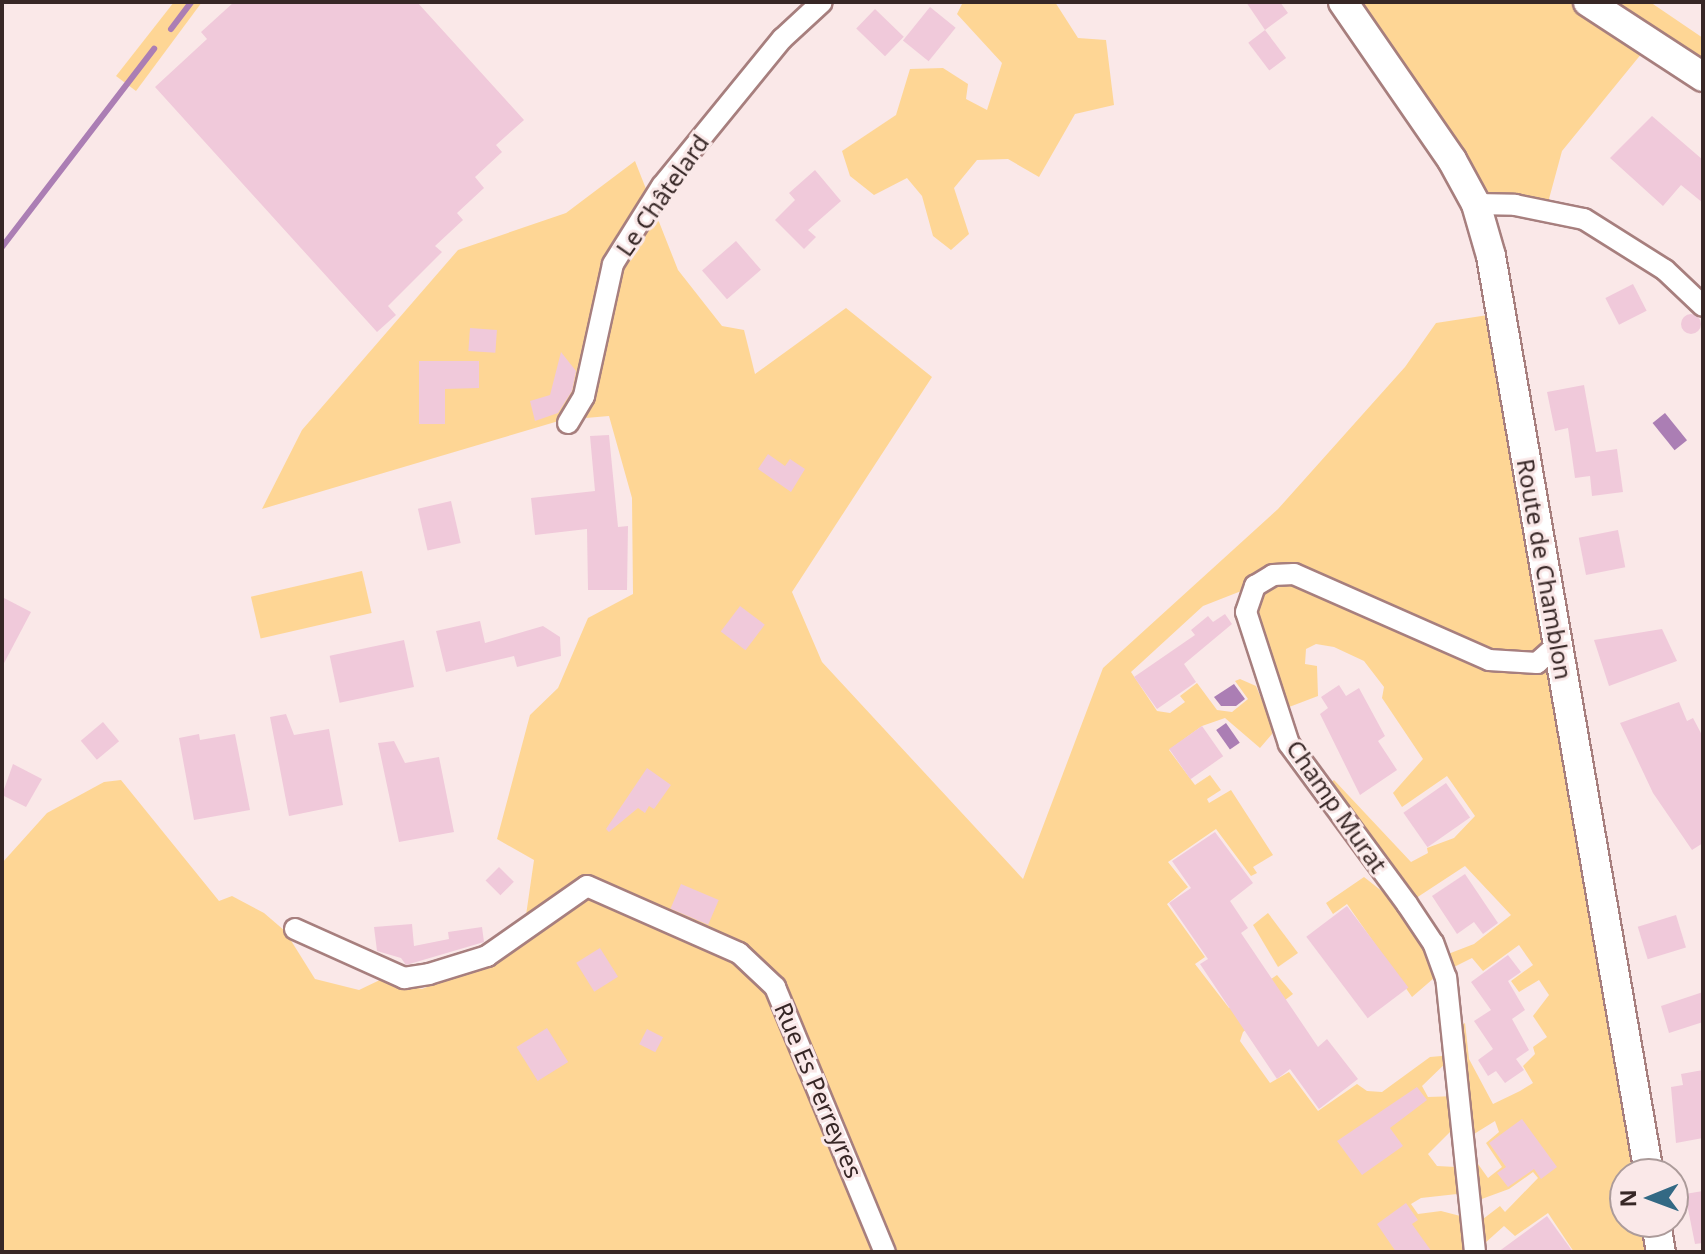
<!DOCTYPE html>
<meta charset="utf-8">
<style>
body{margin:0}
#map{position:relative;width:1705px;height:1254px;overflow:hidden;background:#fae8e8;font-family:"Noto Sans",sans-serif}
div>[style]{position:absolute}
.green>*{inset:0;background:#fed695;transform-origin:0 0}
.water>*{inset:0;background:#ab7eb4;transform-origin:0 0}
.stream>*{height:6px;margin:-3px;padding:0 3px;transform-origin:3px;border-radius:3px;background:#ab7eb4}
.building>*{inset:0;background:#f0c9da;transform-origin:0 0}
.round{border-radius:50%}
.roads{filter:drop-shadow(2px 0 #a77f7e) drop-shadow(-2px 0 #a77f7e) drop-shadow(0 2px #a77f7e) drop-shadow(0 -2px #a77f7e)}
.street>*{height:20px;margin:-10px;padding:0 10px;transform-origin:10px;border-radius:10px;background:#fff}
.secondary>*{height:28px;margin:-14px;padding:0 14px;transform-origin:14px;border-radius:14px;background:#fff}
span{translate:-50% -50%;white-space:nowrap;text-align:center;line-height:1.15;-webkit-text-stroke:6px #fae8e8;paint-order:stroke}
.street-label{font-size:24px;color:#372726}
.frame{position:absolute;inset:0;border:4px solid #372726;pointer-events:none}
.north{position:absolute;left:1609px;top:1158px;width:80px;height:80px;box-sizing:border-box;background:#fae8e8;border:2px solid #ac9b9a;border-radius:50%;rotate:269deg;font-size:22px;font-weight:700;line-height:32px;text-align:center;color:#372726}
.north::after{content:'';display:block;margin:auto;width:28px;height:36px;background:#336984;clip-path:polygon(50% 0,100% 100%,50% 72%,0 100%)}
</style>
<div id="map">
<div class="green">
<div style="clip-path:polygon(174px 2px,202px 2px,136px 91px,116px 76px)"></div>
<div style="clip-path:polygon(963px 2px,1055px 2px,1078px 38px,1106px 40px,1114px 105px,1075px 114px,1039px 177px,1008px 159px,977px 160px,954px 188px,969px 234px,951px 250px,933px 236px,922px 196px,907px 178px,874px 195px,850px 176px,842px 151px,896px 115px,910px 69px,943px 68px,968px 84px,966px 99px,987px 110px,1002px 63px,957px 14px)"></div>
<div style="clip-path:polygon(1343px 2px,1650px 2px,1703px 38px,1703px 77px,1651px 42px,1562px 151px,1546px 210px,1476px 204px)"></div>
<div style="clip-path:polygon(evenodd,635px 161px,678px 270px,722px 326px,744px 330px,755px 374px,846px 308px,932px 377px,792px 592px,822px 662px,1023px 879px,1103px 668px,1278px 509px,1405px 367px,1436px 323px,1501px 313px,1649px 1174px,1625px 1174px,1625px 1222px,1656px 1222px,1661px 1252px,1574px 1252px,1548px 1213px,1515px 1236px,1504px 1226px,1475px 1252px,2px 1252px,2px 863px,47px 813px,104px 782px,121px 780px,219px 901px,232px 896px,264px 913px,285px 931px,315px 979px,359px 990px,384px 978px,422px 989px,471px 969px,523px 936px,534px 860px,497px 839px,530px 715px,558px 688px,588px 618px,633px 594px,632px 498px,609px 416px,562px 420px,262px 509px,302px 430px,458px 250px,566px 213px,635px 161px,1254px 586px,1252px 643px,1276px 712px,1318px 696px,1317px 666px,1305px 664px,1306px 649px,1316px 644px,1334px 647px,1364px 661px,1384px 687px,1382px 698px,1423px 759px,1393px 793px,1402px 807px,1447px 776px,1475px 816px,1454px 838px,1427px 848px,1428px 853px,1411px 862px,1334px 780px,1321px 791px,1407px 904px,1465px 866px,1511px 915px,1474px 944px,1448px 954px,1452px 968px,1472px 958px,1483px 971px,1519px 945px,1533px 965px,1511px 981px,1519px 992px,1539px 980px,1549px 995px,1533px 1016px,1547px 1037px,1533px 1047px,1535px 1054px,1523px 1066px,1533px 1083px,1520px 1091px,1493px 1104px,1469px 1059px,1465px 1023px,1451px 1031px,1453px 1055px,1430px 1057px,1382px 1092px,1367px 1091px,1357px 1084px,1318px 1111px,1289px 1072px,1270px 1083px,1240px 1041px,1243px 1032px,1293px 994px,1277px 975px,1229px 1008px,1195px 964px,1205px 957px,1167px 904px,1188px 887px,1168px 862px,1216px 829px,1251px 876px,1257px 873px,1253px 867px,1273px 855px,1231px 790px,1209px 803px,1207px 799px,1221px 790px,1210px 775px,1195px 785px,1169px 750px,1202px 726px,1225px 718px,1260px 748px,1272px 734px,1271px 722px,1256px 686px,1240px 679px,1235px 681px,1248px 699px,1232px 712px,1217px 710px,1197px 683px,1180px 696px,1185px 702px,1170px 713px,1157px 711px,1131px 672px,1203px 606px,1254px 586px,635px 161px,1453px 1056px,1457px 1096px,1428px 1097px,1422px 1086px,1453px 1056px,635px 161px,1495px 1121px,1499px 1132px,1486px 1143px,1502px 1167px,1488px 1178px,1473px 1157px,1456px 1167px,1437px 1166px,1428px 1154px,1460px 1122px,1462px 1133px,1474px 1134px,1495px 1121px,635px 161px,1533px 1172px,1538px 1178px,1505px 1212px,1500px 1206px,1470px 1229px,1468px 1218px,1441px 1211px,1418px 1214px,1411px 1204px,1421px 1198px,1466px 1193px,1468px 1204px,1509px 1189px,1533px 1172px)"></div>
<div style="left:362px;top:571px;width:43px;height:114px;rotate:77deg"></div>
<div style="clip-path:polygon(1364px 877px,1388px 896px,1426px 952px,1434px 978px,1412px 997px,1347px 904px,1333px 914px,1326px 903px)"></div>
<div style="clip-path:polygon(1268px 913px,1298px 953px,1278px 967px,1253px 925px)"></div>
</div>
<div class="water">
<div style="left:1665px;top:413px;width:35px;height:16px;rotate:51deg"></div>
<div style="clip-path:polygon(1234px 684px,1245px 699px,1236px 706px,1221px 706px,1214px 697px)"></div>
<div style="left:1226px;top:723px;width:24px;height:12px;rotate:55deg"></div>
</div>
<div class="stream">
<div style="left:171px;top:29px;width:34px;rotate:-53deg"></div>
<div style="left:2px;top:247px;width:250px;rotate:-52.5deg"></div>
</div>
<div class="building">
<div style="clip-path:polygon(234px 2px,417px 2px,524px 120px,496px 145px,502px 152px,475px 177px,484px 188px,457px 213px,463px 220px,435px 246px,442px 252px,388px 306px,396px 315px,377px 332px,155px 87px,207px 39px,201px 32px)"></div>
<div style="clip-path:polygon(1246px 2px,1280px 2px,1288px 13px,1265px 30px)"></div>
<div style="left:930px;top:7px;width:33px;height:43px;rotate:39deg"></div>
<div style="left:875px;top:9px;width:40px;height:27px;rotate:44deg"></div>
<div style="left:1265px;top:30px;width:35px;height:21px;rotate:53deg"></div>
<div style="clip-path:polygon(1652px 116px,1703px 160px,1703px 203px,1681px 185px,1663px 206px,1610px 158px)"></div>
<div style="clip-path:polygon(815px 170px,841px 201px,808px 230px,816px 237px,804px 249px,775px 220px,795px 200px,789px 193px)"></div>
<div style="left:736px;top:241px;width:38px;height:45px;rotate:49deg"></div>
<div style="left:1633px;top:284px;width:30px;height:31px;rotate:63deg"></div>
<div class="round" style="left:1681px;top:314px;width:20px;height:20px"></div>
<div style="left:470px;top:328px;width:27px;height:23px;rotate:4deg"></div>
<div style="clip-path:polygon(561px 352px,576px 371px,572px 391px,558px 413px,535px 421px,530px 401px,550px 395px)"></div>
<div style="clip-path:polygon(419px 361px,479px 361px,479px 388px,445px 389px,445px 424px,419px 424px)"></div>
<div style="clip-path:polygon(1584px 385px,1596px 452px,1617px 449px,1623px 492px,1592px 496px,1590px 476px,1575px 478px,1568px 428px,1555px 431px,1547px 392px)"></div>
<div style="clip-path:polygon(609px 435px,618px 527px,628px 526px,627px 590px,588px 590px,587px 529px,535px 535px,531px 498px,595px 491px,590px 436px)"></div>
<div style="clip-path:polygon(768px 454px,785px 466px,790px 459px,805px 469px,791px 492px,758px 469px)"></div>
<div style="left:451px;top:501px;width:43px;height:34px;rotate:77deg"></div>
<div style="left:1618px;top:530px;width:38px;height:40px;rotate:79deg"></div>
<div style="clip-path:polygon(2px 597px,31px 612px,2px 667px)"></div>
<div style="left:740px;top:606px;width:31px;height:32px;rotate:37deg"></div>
<div style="clip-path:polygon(1225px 614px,1232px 624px,1184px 664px,1196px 682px,1157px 709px,1134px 677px,1195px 635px,1191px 630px,1208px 616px,1213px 622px)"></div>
<div style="clip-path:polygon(480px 621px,485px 643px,543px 626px,560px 637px,561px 656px,517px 667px,514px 656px,446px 672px,436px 631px)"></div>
<div style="clip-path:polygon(1662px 629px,1677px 661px,1609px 686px,1594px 640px)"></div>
<div style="left:404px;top:640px;width:48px;height:76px;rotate:78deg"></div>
<div style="clip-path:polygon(1339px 685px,1346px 696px,1359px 688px,1385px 736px,1378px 741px,1397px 770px,1360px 795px,1320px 714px,1328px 708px,1321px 697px)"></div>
<div style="clip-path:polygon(1679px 702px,1687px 721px,1693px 718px,1703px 737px,1703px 843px,1692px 850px,1653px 793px,1620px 723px)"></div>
<div style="clip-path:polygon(286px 714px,294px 735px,329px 729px,343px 805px,289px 816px,270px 717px)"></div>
<div style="left:103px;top:722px;width:25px;height:29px;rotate:50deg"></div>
<div style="left:1202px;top:726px;width:37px;height:40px;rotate:55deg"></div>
<div style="clip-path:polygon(199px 734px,200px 740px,235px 734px,250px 810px,194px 820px,179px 738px)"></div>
<div style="clip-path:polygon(394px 741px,405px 763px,439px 757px,454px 832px,399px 842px,378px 743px)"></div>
<div style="clip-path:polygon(13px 764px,42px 779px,26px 807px,2px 795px)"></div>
<div style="clip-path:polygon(647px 768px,671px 785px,654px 809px,649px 806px,645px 813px,638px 808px,609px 832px,606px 829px)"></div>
<div style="left:1446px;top:783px;width:42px;height:52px;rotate:55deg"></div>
<div style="clip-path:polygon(1215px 832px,1253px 883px,1230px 901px,1248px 928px,1241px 933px,1318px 1047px,1327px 1039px,1358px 1079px,1319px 1109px,1290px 1069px,1277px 1079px,1200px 964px,1208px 959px,1169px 903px,1191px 888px,1172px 861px)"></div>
<div style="left:499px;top:867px;width:21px;height:19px;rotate:45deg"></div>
<div style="clip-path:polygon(1465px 874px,1498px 923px,1483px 934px,1474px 922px,1457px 934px,1432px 896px)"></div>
<div style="left:681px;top:884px;width:41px;height:27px;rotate:23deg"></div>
<div style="left:1347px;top:906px;width:102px;height:51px;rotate:53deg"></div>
<div style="left:1676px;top:915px;width:34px;height:40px;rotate:73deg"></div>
<div style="clip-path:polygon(412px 924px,414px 946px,449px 939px,448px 932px,482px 927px,484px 942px,406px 965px,401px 958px,377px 951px,374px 927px)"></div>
<div style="left:600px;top:948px;width:34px;height:28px;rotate:58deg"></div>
<div style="clip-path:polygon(1508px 955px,1521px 972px,1508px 981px,1525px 1010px,1512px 1019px,1529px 1050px,1516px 1059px,1524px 1070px,1505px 1083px,1496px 1071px,1488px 1076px,1478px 1060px,1493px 1049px,1474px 1021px,1491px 1010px,1471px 982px)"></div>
<div style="clip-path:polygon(1703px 992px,1703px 1022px,1669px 1033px,1661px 1006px)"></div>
<div style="left:547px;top:1028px;width:40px;height:36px;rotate:58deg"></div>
<div style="left:647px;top:1029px;width:18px;height:17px;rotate:27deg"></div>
<div style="clip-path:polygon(1703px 1070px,1703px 1138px,1676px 1143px,1671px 1087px,1683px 1085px,1681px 1074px)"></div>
<div style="clip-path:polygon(1417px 1087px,1427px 1100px,1390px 1128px,1403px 1146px,1362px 1175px,1337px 1141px)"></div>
<div style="clip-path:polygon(1522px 1119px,1557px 1167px,1541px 1179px,1534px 1169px,1508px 1187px,1497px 1173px,1506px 1167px,1489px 1143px)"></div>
<div style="clip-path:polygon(1703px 1191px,1703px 1243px,1695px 1244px,1685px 1194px)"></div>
<div style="clip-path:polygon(1406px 1203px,1418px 1220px,1412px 1224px,1432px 1252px,1396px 1252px,1377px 1224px)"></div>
<div style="clip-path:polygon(1547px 1216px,1573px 1252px,1498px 1252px)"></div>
</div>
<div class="roads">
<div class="street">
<div style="left:1476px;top:204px;width:39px;rotate:1deg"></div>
<div style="left:1515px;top:205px;width:70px;rotate:11.5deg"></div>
<div style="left:1584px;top:219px;width:96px;rotate:32.2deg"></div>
<div style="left:1665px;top:270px;width:52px;rotate:43.5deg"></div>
<div style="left:568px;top:423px;width:31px;rotate:-59deg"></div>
<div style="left:584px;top:396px;width:135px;rotate:-77.6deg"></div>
<div style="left:613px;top:264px;width:92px;rotate:-57.9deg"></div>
<div style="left:662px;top:186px;width:190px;rotate:-50.8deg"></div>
<div style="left:782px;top:39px;width:54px;rotate:-42.8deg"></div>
<div style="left:295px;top:929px;width:120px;rotate:24.2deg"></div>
<div style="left:404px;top:978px;width:25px;rotate:-9deg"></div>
<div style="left:429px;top:974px;width:61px;rotate:-17.2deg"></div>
<div style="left:487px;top:956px;width:122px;rotate:-35deg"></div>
<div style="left:587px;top:886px;width:166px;rotate:23.8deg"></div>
<div style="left:739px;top:953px;width:50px;rotate:43.4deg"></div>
<div style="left:775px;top:987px;width:287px;rotate:67.5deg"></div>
<div style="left:1475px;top:1252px;width:276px;rotate:-96deg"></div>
<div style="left:1446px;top:978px;width:37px;rotate:-110deg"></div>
<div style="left:1433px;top:943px;width:47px;rotate:-123.7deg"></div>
<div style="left:1407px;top:904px;width:199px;rotate:-126.4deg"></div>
<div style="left:1289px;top:744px;width:139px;rotate:-108deg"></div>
<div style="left:1246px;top:612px;width:28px;rotate:-71deg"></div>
<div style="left:1255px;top:586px;width:21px;rotate:-31deg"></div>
<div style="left:1273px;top:575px;width:21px;rotate:-3deg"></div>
<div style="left:1294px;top:574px;width:213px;rotate:23.8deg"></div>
<div style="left:1489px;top:660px;width:48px;rotate:3.6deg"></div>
<div style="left:1537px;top:663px;width:27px;rotate:-42deg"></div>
</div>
<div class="secondary">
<div style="left:1343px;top:2px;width:192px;rotate:55.4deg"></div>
<div style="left:1452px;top:160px;width:50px;rotate:61.4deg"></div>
<div style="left:1476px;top:204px;width:54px;rotate:73.9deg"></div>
<div style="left:1491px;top:256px;width:931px;rotate:80.23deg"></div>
<div style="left:1588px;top:2px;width:137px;rotate:33.1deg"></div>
<div style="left:1656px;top:1222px;width:30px;rotate:81deg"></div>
</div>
</div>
<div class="street-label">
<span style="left:662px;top:195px;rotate:-55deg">Le Châtelard</span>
<span style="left:1545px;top:569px;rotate:80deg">Route de Chamblon</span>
<span style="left:1337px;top:806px;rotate:55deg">Champ Murat</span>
<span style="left:819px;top:1090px;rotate:67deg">Rue Es Perreyres</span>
</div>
<div class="frame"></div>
<div class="north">N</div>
</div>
